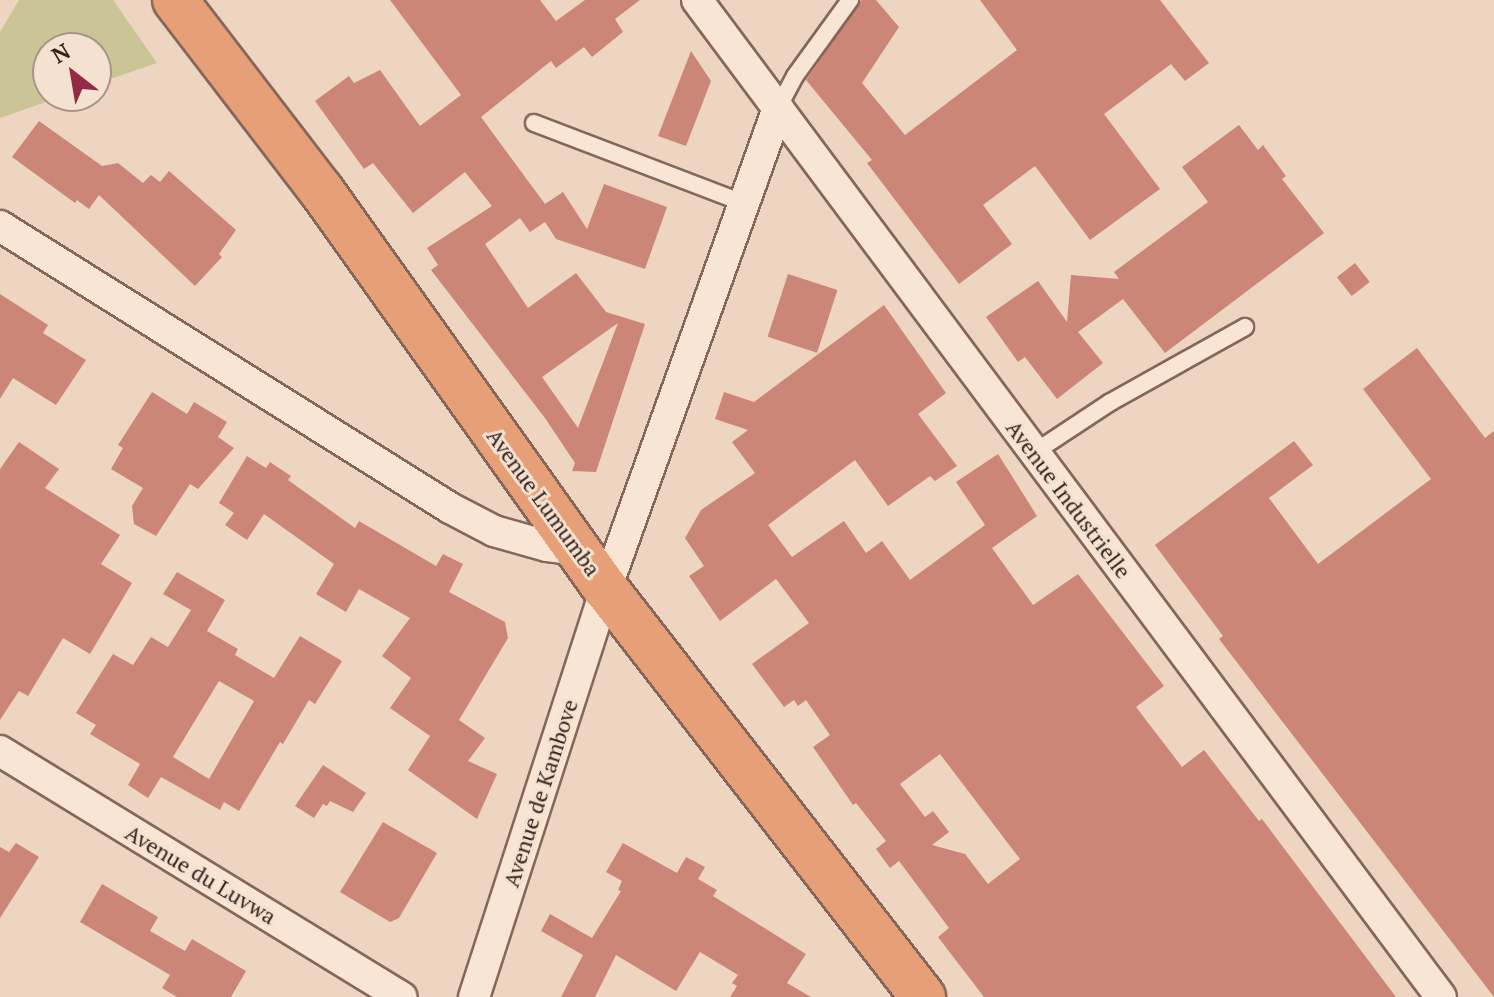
<!DOCTYPE html>
<style>
body{margin:0}
#map{position:relative;width:1494px;height:997px;overflow:hidden;background:#edd5c1;font-family:"PT Serif",serif}
div>[style]{position:absolute}
.green>*{inset:0;background:#cbc495}
.building>*{inset:0;background:#cb8677;transform-origin:0 0}
.roads{filter:drop-shadow(2px 0 #866659) drop-shadow(-2px 0 #866659) drop-shadow(0 2px #866659) drop-shadow(0 -2px #866659)}
.service>*{height:16px;margin:-8px;padding:0 8px;transform-origin:8px;border-radius:8px;background:#f8e5d4}
.minor>*{height:30px;margin:-15px;padding:0 15px;transform-origin:15px;border-radius:15px;background:#f8e5d4}
.trunk>*{height:44px;margin:-22px;padding:0 22px;transform-origin:22px;border-radius:22px;background:#e69f76}
span{translate:-50% -50%;white-space:nowrap;text-align:center;line-height:1.15;-webkit-text-stroke:6px #f5e1d0;paint-order:stroke}
.street-label{font-size:22px;color:#36231d}
.north{position:absolute;left:32px;top:32px;width:80px;height:80px;box-sizing:border-box;background:#f5e1d0;border:2px solid #a99588;border-radius:50%;rotate:329deg;font-size:22px;font-weight:700;line-height:32px;text-align:center;color:#36231d}
.north::after{content:'';display:block;margin:auto;width:28px;height:36px;background:#942a44;clip-path:polygon(50% 0,100% 100%,50% 72%,0 100%)}
</style>
<div id="map">
<div class="green">
<div style="clip-path:polygon(19px 0,113px 0,157px 63px,96px 84px,96px 48px,48px 48px,48px 96px,63px 96px,0 118px,0 32px)"></div>
</div>
<div class="building">
<div style="clip-path:polygon(evenodd,390px 0,540px 0,556px 21px,585px 0,640px 0,615px 19px,623px 32px,592px 57px,584px 47px,556px 68px,551px 61px,481px 117px,545px 204px,563px 192px,587px 229px,604px 184px,667px 207px,645px 269px,556px 239px,545px 222px,530px 232px,520px 218px,485px 244px,528px 308px,576px 273px,606px 312px,645px 324px,596px 472px,572px 471px,575px 463px,545px 418px,431px 270px,438px 265px,427px 248px,492px 206px,465px 172px,413px 213px,373px 163px,364px 169px,315px 101px,349px 76px,354px 83px,380px 70px,420px 126px,461px 95px,390px 0,618px 323px,578px 428px,542px 377px,618px 323px)"></div>
<div style="clip-path:polygon(861px 0,876px 0,899px 27px,862px 83px,905px 135px,1017px 50px,980px 0,1160px 0,1209px 63px,1185px 81px,1171px 64px,1104px 114px,1160px 189px,1090px 240px,1035px 166px,983px 205px,1012px 244px,959px 284px,867px 163px,872px 160px,806px 80px)"></div>
<div style="clip-path:polygon(691px 51px,711px 81px,686px 146px,658px 136px)"></div>
<div style="clip-path:polygon(39px 121px,102px 166px,118px 163px,143px 183px,151px 175px,160px 182px,169px 171px,236px 230px,219px 254px,222px 257px,195px 286px,99px 195px,89px 209px,77px 200px,75px 203px,12px 157px)"></div>
<div style="clip-path:polygon(1239px 125px,1258px 150px,1263px 145px,1286px 176px,1282px 179px,1324px 233px,1165px 353px,1123px 299px,1078px 332px,1103px 363px,1057px 399px,1025px 357px,1018px 362px,986px 317px,1038px 281px,1067px 322px,1071px 275px,1119px 279px,1114px 272px,1208px 202px,1182px 167px)"></div>
<div style="left:1355px;top:263px;width:24px;height:23px;rotate:52deg"></div>
<div style="left:788px;top:274px;width:52px;height:66px;rotate:18deg"></div>
<div style="clip-path:polygon(0 294px,48px 325px,43px 333px,86px 360px,56px 405px,13px 378px,0 399px)"></div>
<div style="clip-path:polygon(evenodd,884px 305px,946px 393px,918px 414px,957px 466px,935px 481px,930px 476px,888px 506px,855px 460px,768px 525px,792px 557px,844px 521px,866px 553px,882px 541px,910px 580px,985px 525px,956px 482px,998px 454px,1037px 516px,992px 548px,1033px 605px,1078px 574px,1164px 686px,1136px 707px,1182px 767px,1204px 750px,1259px 821px,1262px 819px,1396px 997px,984px 997px,938px 937px,949px 928px,899px 861px,890px 868px,876px 849px,886px 841px,856px 803px,853px 805px,813px 747px,830px 735px,806px 700px,798px 706px,794px 700px,784px 707px,752px 664px,809px 623px,776px 579px,720px 621px,689px 576px,704px 566px,685px 538px,701px 510px,755px 473px,732px 442px,748px 430px,715px 419px,724px 392px,754px 402px,884px 305px,940px 754px,1020px 859px,988px 884px,965px 854px,932px 845px,949px 832px,933px 811px,925px 817px,900px 784px,940px 754px)"></div>
<div style="clip-path:polygon(1417px 348px,1485px 438px,1494px 431px,1494px 997px,1219px 639px,1223px 636px,1155px 545px,1294px 441px,1313px 465px,1269px 498px,1318px 564px,1431px 479px,1363px 389px)"></div>
<div style="clip-path:polygon(152px 392px,187px 414px,194px 402px,227px 422px,218px 437px,234px 448px,198px 489px,190px 484px,156px 536px,134px 524px,132px 506px,143px 488px,111px 469px,123px 448px,118px 445px)"></div>
<div style="clip-path:polygon(19px 442px,59px 469px,45px 488px,120px 535px,101px 564px,132px 583px,90px 654px,63px 638px,28px 696px,19px 691px,0 720px,0 469px)"></div>
<div style="clip-path:polygon(247px 456px,266px 468px,270px 462px,291px 476px,288px 480px,355px 528px,359px 521px,436px 566px,443px 554px,463px 564px,449px 592px,505px 622px,508px 638px,459px 720px,485px 738px,468px 761px,497px 774px,477px 819px,408px 770px,430px 736px,390px 708px,411px 678px,382px 656px,410px 618px,359px 589px,346px 612px,316px 594px,334px 564px,264px 514px,247px 540px,225px 525px,234px 513px,219px 503px)"></div>
<div style="clip-path:polygon(evenodd,177px 572px,225px 600px,207px 631px,238px 649px,235px 655px,274px 678px,300px 636px,342px 661px,315px 704px,309px 700px,283px 744px,280px 742px,239px 811px,224px 802px,220px 810px,161px 777px,148px 798px,128px 785px,140px 764px,90px 734px,96px 725px,76px 713px,113px 654px,133px 665px,151px 637px,168px 647px,191px 610px,163px 594px,177px 572px,219px 681px,254px 701px,209px 779px,173px 757px,219px 681px)"></div>
<div style="clip-path:polygon(323px 765px,366px 793px,353px 812px,330px 801px,327px 806px,323px 804px,314px 818px,295px 806px)"></div>
<div style="clip-path:polygon(383px 822px,437px 853px,399px 918px,390px 922px,340px 892px)"></div>
<div style="clip-path:polygon(16px 843px,39px 857px,0 918px,0 847px,9px 852px)"></div>
<div style="clip-path:polygon(623px 843px,677px 873px,686px 857px,705px 867px,698px 879px,717px 890px,713px 896px,806px 954px,787px 983px,811px 997px,730px 997px,737px 986px,732px 983px,738px 975px,700px 952px,676px 991px,616px 955px,595px 997px,561px 997px,583px 955px,541px 931px,550px 914px,592px 938px,621px 891px,618px 890px,622px 881px,606px 872px)"></div>
<div style="clip-path:polygon(102px 884px,158px 917px,150px 931px,185px 951px,192px 939px,246px 971px,231px 997px,177px 997px,162px 988px,170px 975px,80px 922px)"></div>
</div>
<div class="roads">
<div class="service">
<div style="left:778px;top:108px;width:36px;rotate:-62deg"></div>
<div style="left:795px;top:76px;width:94px;rotate:-54.1deg"></div>
<div style="left:534px;top:123px;width:225px;rotate:20.9deg"></div>
<div style="left:1035px;top:452px;width:89px;rotate:-33.5deg"></div>
<div style="left:1109px;top:403px;width:156px;rotate:-29.2deg"></div>
</div>
<div class="minor">
<div style="left:697px;top:0;width:1244px;rotate:53.27deg"></div>
<div style="left:0;top:226px;width:531px;rotate:32.07deg"></div>
<div style="left:450px;top:508px;width:50px;rotate:27.6deg"></div>
<div style="left:494px;top:531px;width:55px;rotate:15.8deg"></div>
<div style="left:547px;top:546px;width:31px;rotate:7deg"></div>
<div style="left:0;top:751px;width:471px;rotate:31.5deg"></div>
<div style="left:474px;top:997px;width:429px;rotate:-72.1deg"></div>
<div style="left:606px;top:589px;width:511px;rotate:-70.32deg"></div>
</div>
<div class="trunk">
<div style="left:175px;top:0;width:240px;rotate:52.5deg"></div>
<div style="left:321px;top:190px;width:490px;rotate:54.5deg"></div>
<div style="left:606px;top:589px;width:517px;rotate:52.15deg"></div>
</div>
</div>
<div class="street-label">
<span style="left:1069px;top:499px;rotate:53deg">Avenue Industrielle</span>
<span style="left:544px;top:502px;rotate:54deg">Avenue Lumumba</span>
<span style="left:540px;top:793px;rotate:-72deg">Avenue de Kambove</span>
<span style="left:201px;top:874px;rotate:31deg">Avenue du Luvwa</span>
</div>
<div class="north">N</div>
</div>
